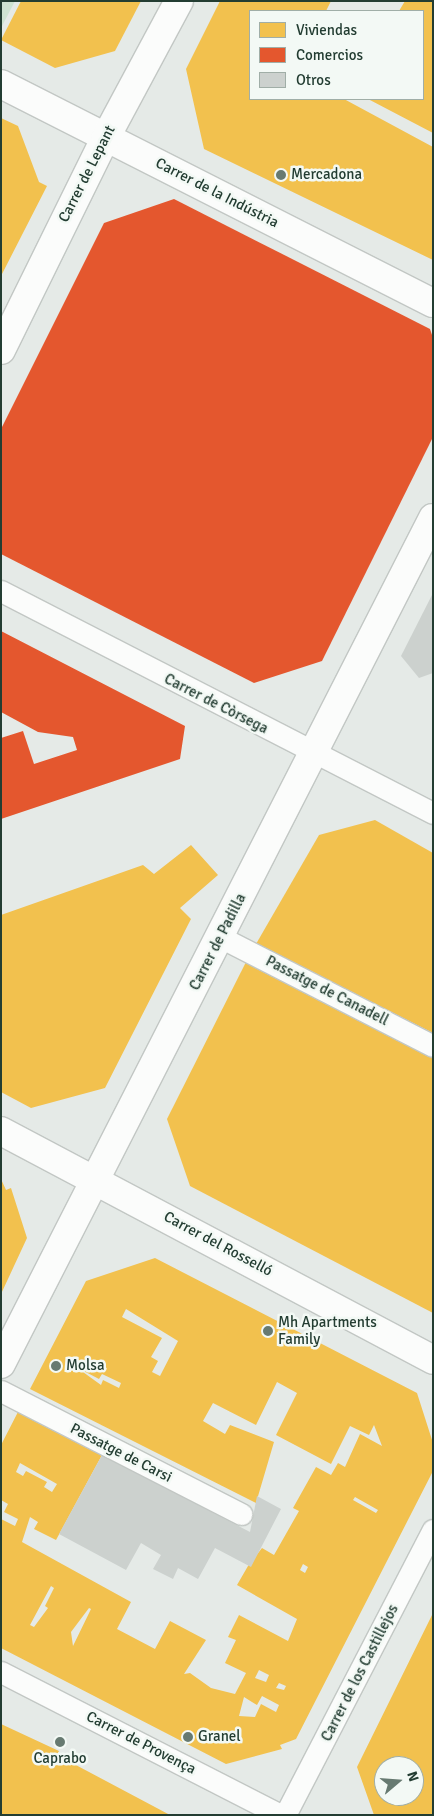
<!DOCTYPE html>
<meta charset="utf-8">
<style>
body{margin:0}
#map{position:relative;width:434px;height:1816px;overflow:hidden;background:#e5eae7;font-family:Signika,sans-serif}
div>[style]{position:absolute}
.green>*{inset:0;background:#cee3d2}
.homes>*{inset:0;background:#f2c14e}
.shops>*{inset:0;background:#e4572e}
.building>*{inset:0;background:#ccd1ce}
.roads{filter:drop-shadow(1px 0 #c2c7c4) drop-shadow(-1px 0 #c2c7c4) drop-shadow(0 1px #c2c7c4) drop-shadow(0 -1px #c2c7c4)}
.minor>*{height:21px;margin:-10.5px;padding:0 10.5px;transform-origin:10.5px;border-radius:10.5px;background:#fbfcfb}
.secondary>*{height:28px;margin:-14px;padding:0 14px;transform-origin:14px;border-radius:14px;background:#fbfcfb}
.dots>*{width:14px;height:14px;translate:-50% -50%;box-sizing:border-box;border:2px solid #f3f9f5;border-radius:50%}
span{translate:-50% -50%;white-space:nowrap;text-align:center;line-height:1.15;-webkit-text-stroke:5px #f3f9f5;paint-order:stroke}
.street-label{font-size:15px;color:#233d32}
.poi-label{font-size:15px;color:#233d32}
.left{translate:0 -50%;text-align:left}
.frame{position:absolute;inset:0;border:2px solid #233d32;pointer-events:none}
.legend{position:absolute;left:249px;top:10px;width:175px;height:90px;box-sizing:border-box;background:#f3f9f5;border:1px solid #a0aea7;margin:0;padding:6px 9px;list-style:none;font-size:15px;color:#233d32}
.legend li{display:flex;align-items:center;gap:10px;height:25px}
.legend b{width:25px;border:1px solid #a0aea7}
.north{position:absolute;left:374px;top:1756px;width:50px;height:50px;box-sizing:border-box;background:#f3f9f5;border:1px solid #a0aea7;border-radius:50%;rotate:72deg;font-size:14px;font-weight:700;line-height:20px;text-align:center;color:#233d32}
.north::after{content:'';display:block;margin:auto;width:18px;height:22px;background:#677a71;clip-path:polygon(50% 0,100% 100%,50% 72%,0 100%)}
</style>
<div id="map">
<div class="green">
<div style="clip-path:polygon(1px 1px,15px 1px,1px 28px)"></div>
</div>
<div class="homes">
<div style="clip-path:polygon(21px 1px,141px 1px,115px 51px,55px 68px,1px 40px)"></div>
<div style="clip-path:polygon(220px 1px,331px 1px,326px 11px,250px 11px,250px 99px,344px 99px,433px 147px,433px 260px,204px 149px,186px 69px)"></div>
<div style="clip-path:polygon(405px 1px,433px 1px,433px 133px,368px 99px,423px 99px,423px 11px,399px 11px)"></div>
<div style="clip-path:polygon(1px 118px,18px 126px,39px 182px,47px 186px,1px 276px)"></div>
<div style="clip-path:polygon(375px 820px,433px 853px,433px 1033px,256px 944px,319px 835px)"></div>
<div style="clip-path:polygon(191px 845px,218px 875px,180px 908px,191px 919px,105px 1088px,31px 1108px,1px 1092px,1px 915px,143px 865px,154px 874px)"></div>
<div style="clip-path:polygon(246px 962px,433px 1058px,433px 1313px,190px 1186px,167px 1119px)"></div>
<div style="clip-path:polygon(1px 1179px,6px 1190px,11px 1188px,27px 1238px,1px 1294px)"></div>
<div style="clip-path:polygon(evenodd,155px 1258px,417px 1393px,433px 1443px,433px 1471px,296px 1739px,280px 1745px,282px 1749px,226px 1764px,1px 1648px,1px 1519px,15px 1526px,18px 1519px,4px 1512px,8px 1504px,1px 1500px,1px 1445px,19px 1410px,102px 1455px,56px 1540px,34px 1529px,38px 1522px,30px 1517px,22px 1542px,131px 1602px,117px 1629px,155px 1649px,170px 1621px,206px 1640px,184px 1674px,190px 1673px,211px 1688px,235px 1694px,246px 1673px,225px 1663px,236px 1640px,228px 1637px,239px 1615px,288px 1641px,297px 1619px,237px 1585px,248px 1566px,262px 1548px,274px 1555px,299px 1511px,293px 1508px,316px 1467px,331px 1475px,338px 1463px,345px 1467px,360px 1434px,382px 1446px,374px 1425px,369px 1435px,350px 1426px,331px 1464px,276px 1435px,297px 1393px,277px 1382px,256px 1425px,213px 1403px,203px 1421px,225px 1434px,230px 1425px,274px 1442px,256px 1503px,30px 1389px,86px 1281px,155px 1258px,126px 1309px,178px 1341px,160px 1376px,152px 1372px,158px 1361px,151px 1357px,162px 1338px,122px 1317px,126px 1309px,155px 1258px,76px 1367px,99px 1379px,102px 1374px,121px 1383px,119px 1388px,103px 1380px,101px 1385px,76px 1367px,155px 1258px,20px 1463px,57px 1484px,52px 1492px,44px 1487px,47px 1482px,26px 1471px,23px 1476px,16px 1472px,20px 1463px,155px 1258px,355px 1497px,378px 1510px,376px 1513px,353px 1500px,355px 1497px,155px 1258px,303px 1564px,308px 1567px,305px 1573px,300px 1570px,303px 1564px,155px 1258px,51px 1586px,54px 1588px,45px 1606px,48px 1608px,34px 1627px,30px 1625px,51px 1586px,155px 1258px,89px 1608px,91px 1609px,73px 1646px,71px 1632px,89px 1608px,155px 1258px,259px 1670px,269px 1675px,266px 1682px,255px 1678px,259px 1670px,155px 1258px,279px 1683px,286px 1686px,284px 1690px,276px 1688px,279px 1683px,155px 1258px,262px 1696px,279px 1705px,276px 1712px,261px 1704px,255px 1717px,239px 1716px,244px 1697px,257px 1705px,262px 1696px)"></div>
<div style="clip-path:polygon(evenodd,433px 1613px,433px 1815px,374px 1815px,357px 1767px,433px 1613px,384px 1766px,414px 1766px,414px 1796px,399px 1800px,384px 1796px,384px 1766px)"></div>
<div style="clip-path:polygon(1px 1724px,59px 1751px,57px 1755px,170px 1815px,1px 1815px)"></div>
</div>
<div class="shops">
<div style="clip-path:polygon(174px 199px,430px 329px,433px 338px,433px 437px,322px 661px,254px 683px,1px 554px,1px 429px,104px 223px)"></div>
<div style="clip-path:polygon(1px 631px,185px 726px,180px 759px,1px 819px,1px 738px,23px 731px,34px 764px,77px 750px,73px 737px,38px 732px,1px 712px)"></div>
</div>
<div class="building">
<div style="clip-path:polygon(433px 593px,433px 673px,419px 678px,401px 656px)"></div>
<div style="clip-path:polygon(102px 1455px,250px 1532px,257px 1496px,281px 1509px,251px 1567px,215px 1548px,198px 1579px,178px 1568px,173px 1579px,153px 1569px,161px 1555px,141px 1543px,126px 1570px,59px 1534px)"></div>
</div>
<div class="roads">
<div class="minor">
<div style="left:1px;top:591px;width:486px;rotate:27.2deg"></div>
<div style="left:220px;top:937px;width:239px;rotate:27.1deg"></div>
<div style="left:1px;top:1391px;width:270px;rotate:27.1deg"></div>
<div style="left:1px;top:1672px;width:314px;rotate:27.1deg"></div>
<div style="left:285px;top:1815px;width:321px;rotate:-62.6deg"></div>
</div>
<div class="secondary">
<div style="left:1px;top:84px;width:484px;rotate:26.9deg"></div>
<div style="left:1px;top:350px;width:237px;rotate:-63.8deg"></div>
<div style="left:106px;top:137px;width:154px;rotate:-61.8deg"></div>
<div style="left:1px;top:1131px;width:489px;rotate:27.9deg"></div>
<div style="left:1px;top:1364px;width:950px;rotate:-62.95deg"></div>
</div>
</div>
<div class="dots">
<div style="left:281px;top:175px;background:#677a71"></div>
<div style="left:268px;top:1331px;background:#677a71"></div>
<div style="left:56px;top:1366px;background:#677a71"></div>
<div style="left:188px;top:1737px;background:#677a71"></div>
<div style="left:60px;top:1742px;background:#677a71"></div>
</div>
<div class="street-label">
<span style="left:87px;top:174px;rotate:-63deg">Carrer de Lepant</span>
<span style="left:217px;top:193px;rotate:27deg">Carrer de la Indústria</span>
<span style="left:216px;top:704px;rotate:27deg">Carrer de Còrsega</span>
<span style="left:218px;top:942px;rotate:-63deg">Carrer de Padilla</span>
<span style="left:327px;top:991px;rotate:27deg">Passatge de Canadell</span>
<span style="left:218px;top:1244px;rotate:28deg">Carrer del Rosselló</span>
<span style="left:121px;top:1453px;rotate:27deg">Passatge de Carsi</span>
<span style="left:360px;top:1673px;rotate:-63deg">Carrer de los Castillejos</span>
<span style="left:141px;top:1743px;rotate:27deg">Carrer de Provença</span>
</div>
<div class="poi-label">
<span class="left" style="left:291px;top:175px">Mercadona</span>
<span class="left" style="left:278px;top:1331px">Mh Apartments<br>Family</span>
<span class="left" style="left:66px;top:1366px">Molsa</span>
<span class="left" style="left:198px;top:1737px">Granel</span>
<span style="left:60px;top:1759px">Caprabo</span>
</div>
<div class="frame"></div>
<ul class="legend">
<li><b style="height:14px;background:#f2c14e"></b>Viviendas</li>
<li><b style="height:14px;background:#e4572e"></b>Comercios</li>
<li><b style="height:14px;background:#ccd1ce"></b>Otros</li>
</ul>
<div class="north">N</div>
</div>
